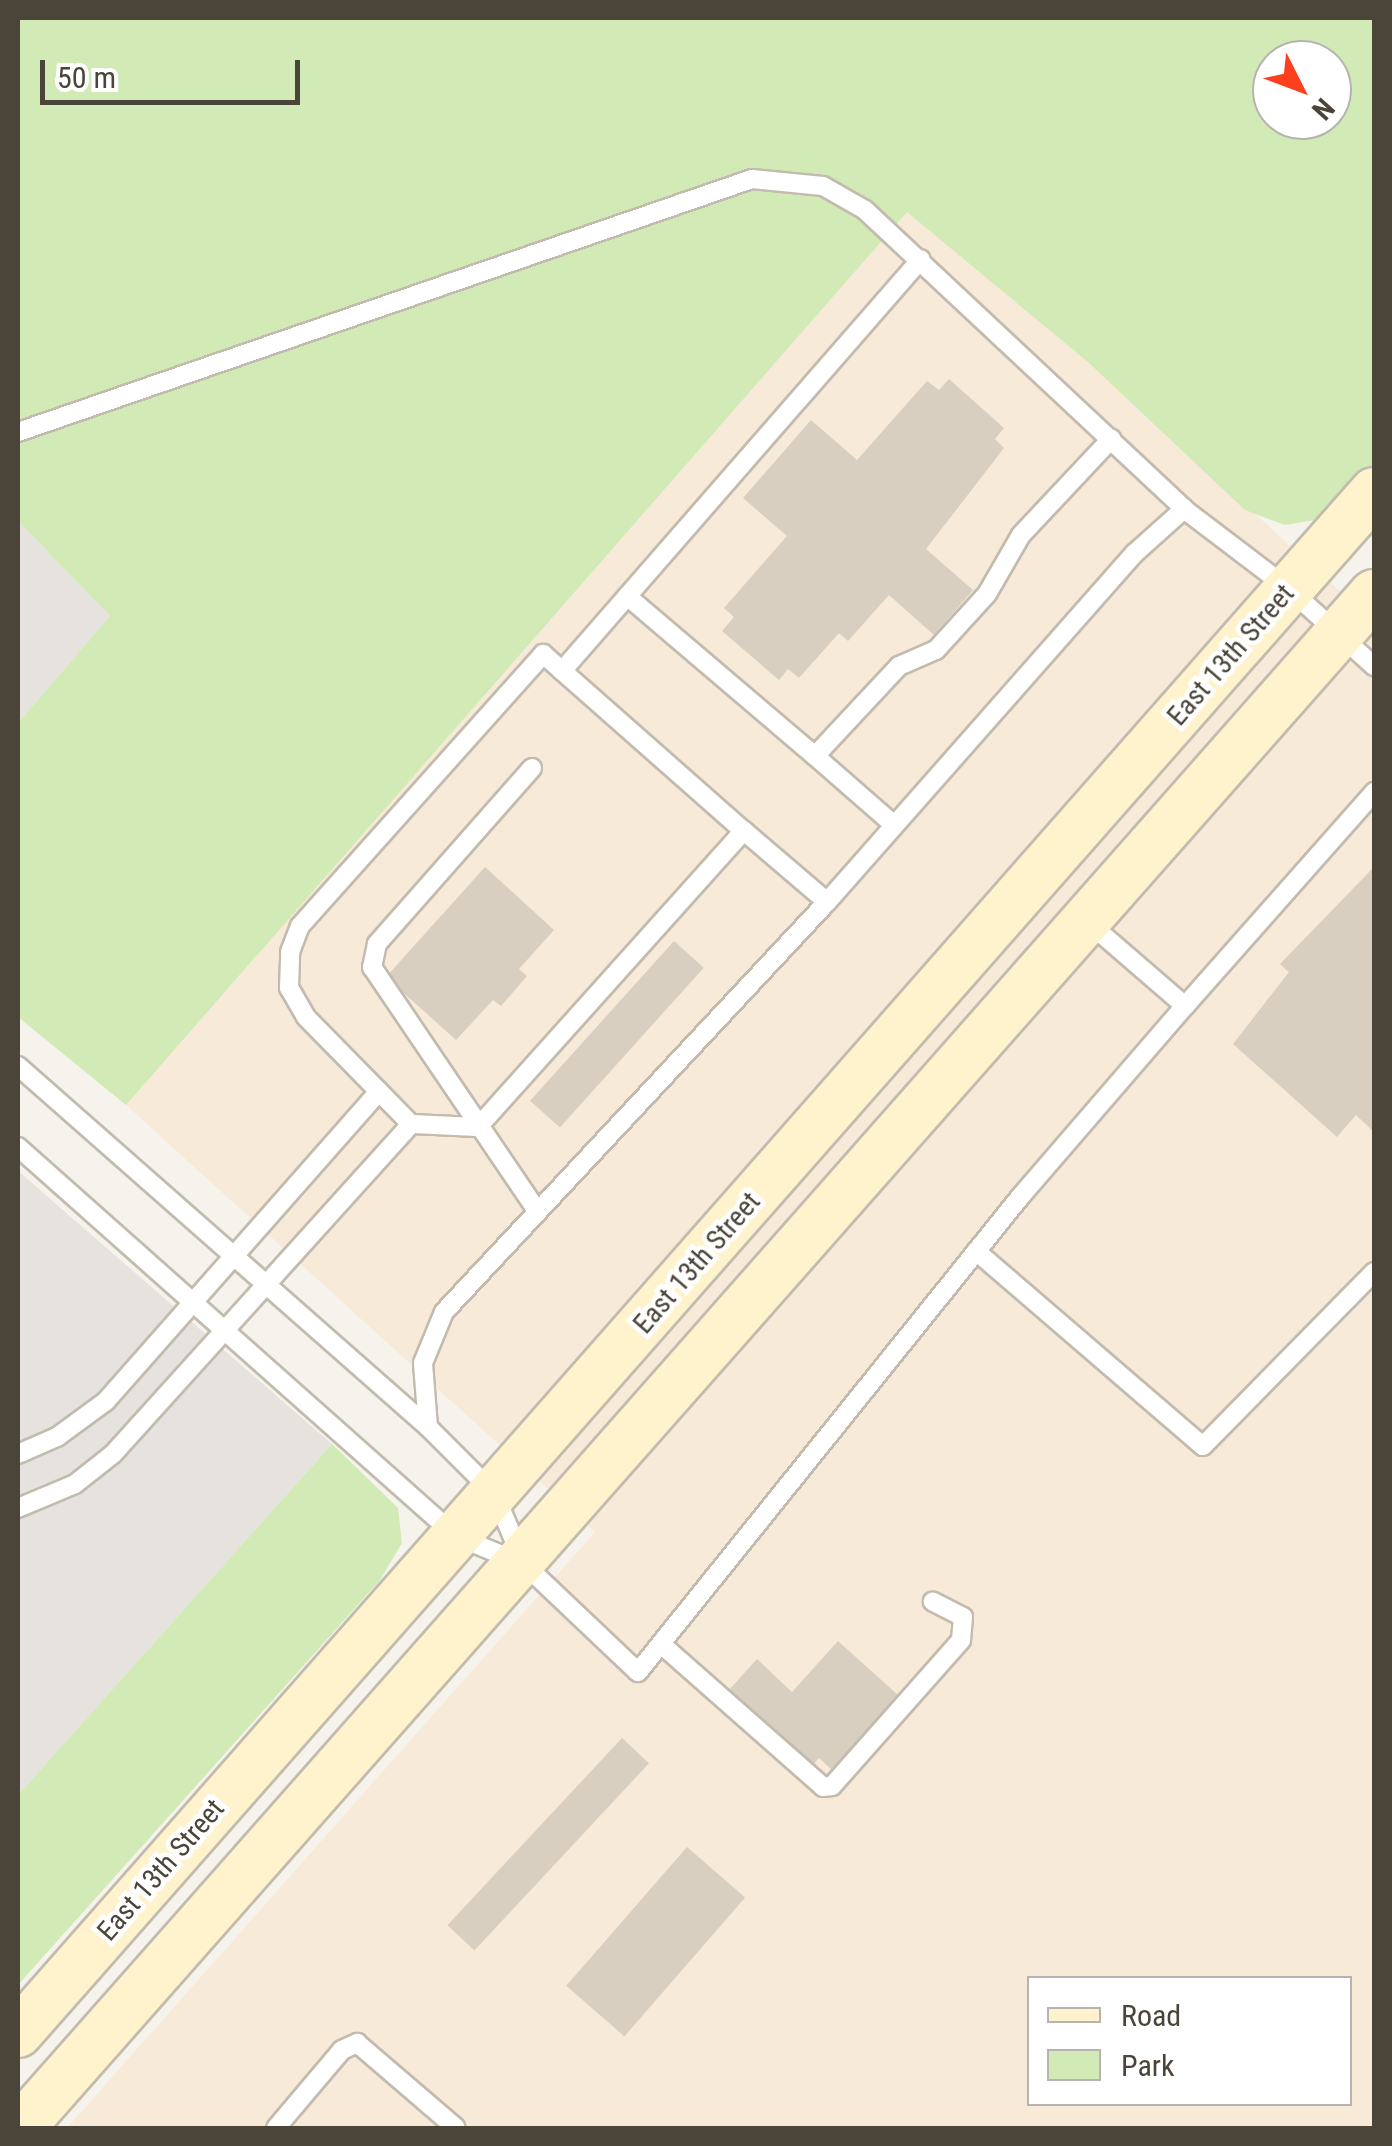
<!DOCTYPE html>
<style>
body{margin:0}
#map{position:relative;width:1392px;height:2146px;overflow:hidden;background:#f6f3ec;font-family:"Roboto Condensed",sans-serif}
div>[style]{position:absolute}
.commercial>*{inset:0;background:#f7ead8}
.industrial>*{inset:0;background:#e6e2dd}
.green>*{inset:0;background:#d2eab5}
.building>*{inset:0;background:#d8cfc1;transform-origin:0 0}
.roads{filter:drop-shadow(2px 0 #c2bbae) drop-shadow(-2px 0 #c2bbae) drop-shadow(0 2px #c2bbae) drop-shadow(0 -2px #c2bbae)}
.lane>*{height:18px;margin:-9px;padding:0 9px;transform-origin:9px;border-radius:9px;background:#fff}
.secondary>*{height:48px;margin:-24px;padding:0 24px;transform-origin:24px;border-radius:24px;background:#fff3cd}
span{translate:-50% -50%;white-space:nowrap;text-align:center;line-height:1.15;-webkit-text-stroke:9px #fff;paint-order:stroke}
.street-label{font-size:28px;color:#4b4439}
.frame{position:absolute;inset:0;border:20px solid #4b4439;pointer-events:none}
.legend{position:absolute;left:1027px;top:1976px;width:325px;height:130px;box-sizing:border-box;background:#fff;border:2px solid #b7b4b0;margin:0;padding:12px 18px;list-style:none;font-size:30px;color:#4b4439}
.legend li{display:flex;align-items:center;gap:20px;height:50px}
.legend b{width:50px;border:2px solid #b7b4b0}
.north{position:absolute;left:1252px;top:40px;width:100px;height:100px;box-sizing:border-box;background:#fff;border:2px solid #b7b4b0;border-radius:50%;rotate:132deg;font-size:28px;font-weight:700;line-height:40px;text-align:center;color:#4b4439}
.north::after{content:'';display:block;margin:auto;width:35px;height:45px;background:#fc3f1d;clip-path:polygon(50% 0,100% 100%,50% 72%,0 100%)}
.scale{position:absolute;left:40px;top:60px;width:260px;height:45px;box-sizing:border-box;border:5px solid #4b4439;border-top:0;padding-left:12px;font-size:30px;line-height:35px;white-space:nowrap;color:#4b4439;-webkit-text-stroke:8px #fff;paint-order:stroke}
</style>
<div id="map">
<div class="commercial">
<div style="clip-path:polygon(evenodd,907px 211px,1089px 363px,1374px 622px,1374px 2128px,67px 2128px,595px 1532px,126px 1105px,907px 211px,1030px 1978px,1350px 1978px,1350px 2104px,1030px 2104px,1030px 1978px)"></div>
</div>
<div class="industrial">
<div style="clip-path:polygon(18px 521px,110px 616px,18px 723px)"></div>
<div style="clip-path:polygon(18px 1171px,332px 1444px,18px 1795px)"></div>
</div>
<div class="green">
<div style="clip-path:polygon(evenodd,18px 18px,1374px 18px,1374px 466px,1336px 510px,1315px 520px,1285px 525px,1245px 510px,1089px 363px,907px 212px,126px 1105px,18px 1017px,18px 723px,110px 616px,18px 521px,18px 18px,1272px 60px,1332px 60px,1332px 120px,1272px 120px,1272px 60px)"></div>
<div style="clip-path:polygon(332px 1444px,398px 1508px,402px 1543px,380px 1580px,18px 1985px,18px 1795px)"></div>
</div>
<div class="building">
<div style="clip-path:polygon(949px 379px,1004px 428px,995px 439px,1004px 448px,926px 549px,973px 590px,934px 635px,889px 595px,848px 641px,839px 633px,799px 678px,788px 669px,779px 680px,722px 631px,734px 617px,724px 608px,787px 536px,743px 498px,811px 420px,857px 460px,927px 381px,939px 390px)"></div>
<div style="clip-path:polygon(485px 867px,554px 930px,519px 969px,527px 976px,501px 1006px,493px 1000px,456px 1040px,386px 977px)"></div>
<div style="clip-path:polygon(1374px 867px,1374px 1132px,1356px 1115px,1337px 1137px,1233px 1044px,1289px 972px,1280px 964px)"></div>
<div style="left:674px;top:941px;width:40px;height:215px;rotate:42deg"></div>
<div style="clip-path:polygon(838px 1641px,899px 1696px,832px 1770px,819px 1758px,812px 1766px,728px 1691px,757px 1659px,792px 1692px)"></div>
<div style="left:622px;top:1738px;width:37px;height:256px;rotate:43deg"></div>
<div style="left:687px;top:1847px;width:77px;height:184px;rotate:41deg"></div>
</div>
<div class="roads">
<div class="lane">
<div style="left:18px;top:432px;width:776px;rotate:-19.02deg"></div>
<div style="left:752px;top:179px;width:71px;rotate:5.6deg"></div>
<div style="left:823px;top:186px;width:48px;rotate:29.7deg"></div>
<div style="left:865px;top:210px;width:437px;rotate:43.1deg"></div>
<div style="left:1184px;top:509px;width:132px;rotate:37.3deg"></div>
<div style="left:1289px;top:589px;width:115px;rotate:42.2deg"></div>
<div style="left:627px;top:596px;width:247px;rotate:40.4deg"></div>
<div style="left:815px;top:756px;width:123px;rotate:-47deg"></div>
<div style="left:899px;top:666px;width:40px;rotate:-23.4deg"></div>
<div style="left:936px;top:650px;width:76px;rotate:-47.7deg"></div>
<div style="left:987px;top:594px;width:68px;rotate:-60deg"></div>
<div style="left:1021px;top:535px;width:132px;rotate:-46.8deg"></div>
<div style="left:562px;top:671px;width:546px;rotate:-48.93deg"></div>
<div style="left:815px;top:756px;width:105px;rotate:41.1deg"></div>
<div style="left:532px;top:768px;width:235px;rotate:131.4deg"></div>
<div style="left:377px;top:944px;width:24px;rotate:102deg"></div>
<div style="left:372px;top:967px;width:292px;rotate:55.9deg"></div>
<div style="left:1089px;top:923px;width:127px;rotate:40.8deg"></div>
<div style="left:1185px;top:1006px;width:286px;rotate:-48.5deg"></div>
<div style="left:18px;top:1066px;width:546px;rotate:41.36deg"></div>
<div style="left:428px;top:1427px;width:93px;rotate:45deg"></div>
<div style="left:494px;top:1493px;width:66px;rotate:66.9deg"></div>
<div style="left:411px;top:1124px;width:150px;rotate:-134.5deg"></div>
<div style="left:306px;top:1017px;width:34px;rotate:-120deg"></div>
<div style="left:289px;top:988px;width:36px;rotate:-88deg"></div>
<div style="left:290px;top:952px;width:28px;rotate:-69deg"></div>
<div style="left:300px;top:926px;width:365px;rotate:-48.2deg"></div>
<div style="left:543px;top:654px;width:268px;rotate:41.4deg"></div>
<div style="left:18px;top:1147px;width:586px;rotate:41.61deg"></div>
<div style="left:456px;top:1536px;width:74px;rotate:22.4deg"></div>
<div style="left:524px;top:1564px;width:157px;rotate:43.5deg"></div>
<div style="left:638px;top:1672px;width:610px;rotate:-51.19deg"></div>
<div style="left:1020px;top:1197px;width:252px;rotate:-49.2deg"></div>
<div style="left:976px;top:1251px;width:299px;rotate:40.7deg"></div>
<div style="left:1203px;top:1446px;width:244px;rotate:-45.5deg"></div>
<div style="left:428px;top:1427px;width:64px;rotate:-94.5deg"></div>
<div style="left:423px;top:1363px;width:55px;rotate:-67.6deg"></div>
<div style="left:444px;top:1312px;width:561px;rotate:-46.95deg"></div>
<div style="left:827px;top:902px;width:465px;rotate:-48.6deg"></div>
<div style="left:1135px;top:553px;width:66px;rotate:-41.9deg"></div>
<div style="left:18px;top:1454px;width:43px;rotate:-23.6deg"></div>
<div style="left:57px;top:1437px;width:61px;rotate:-36.3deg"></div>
<div style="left:106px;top:1401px;width:413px;rotate:-48.6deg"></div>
<div style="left:18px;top:1508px;width:62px;rotate:-22.8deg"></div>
<div style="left:75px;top:1484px;width:48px;rotate:-38.3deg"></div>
<div style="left:113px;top:1454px;width:445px;rotate:-47.9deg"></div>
<div style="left:411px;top:1124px;width:67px;rotate:2.6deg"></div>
<div style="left:478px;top:1127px;width:398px;rotate:-48.1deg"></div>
<div style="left:744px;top:831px;width:109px;rotate:40.5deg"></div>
<div style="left:661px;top:1644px;width:216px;rotate:41.4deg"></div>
<div style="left:823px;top:1787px;width:9px;rotate:-6deg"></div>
<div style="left:832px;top:1786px;width:195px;rotate:-48.5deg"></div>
<div style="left:961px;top:1640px;width:23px;rotate:-85deg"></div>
<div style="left:963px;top:1617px;width:34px;rotate:-153deg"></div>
<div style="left:276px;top:2128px;width:102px;rotate:-49.8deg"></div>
<div style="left:342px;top:2050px;width:17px;rotate:-25deg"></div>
<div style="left:357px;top:2043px;width:130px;rotate:40.6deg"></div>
</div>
<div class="secondary">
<div style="left:18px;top:2033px;width:2053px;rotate:-48.65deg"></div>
<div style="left:20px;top:2128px;width:2046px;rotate:-48.57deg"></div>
</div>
</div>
<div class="street-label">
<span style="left:1231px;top:655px;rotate:-49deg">East 13th Street</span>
<span style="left:697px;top:1263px;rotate:-49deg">East 13th Street</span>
<span style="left:161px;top:1870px;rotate:-49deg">East 13th Street</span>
</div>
<div class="frame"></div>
<ul class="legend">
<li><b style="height:12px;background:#fff3cd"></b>Road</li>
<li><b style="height:28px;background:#d2eab5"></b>Park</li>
</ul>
<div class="north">N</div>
<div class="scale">50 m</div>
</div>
